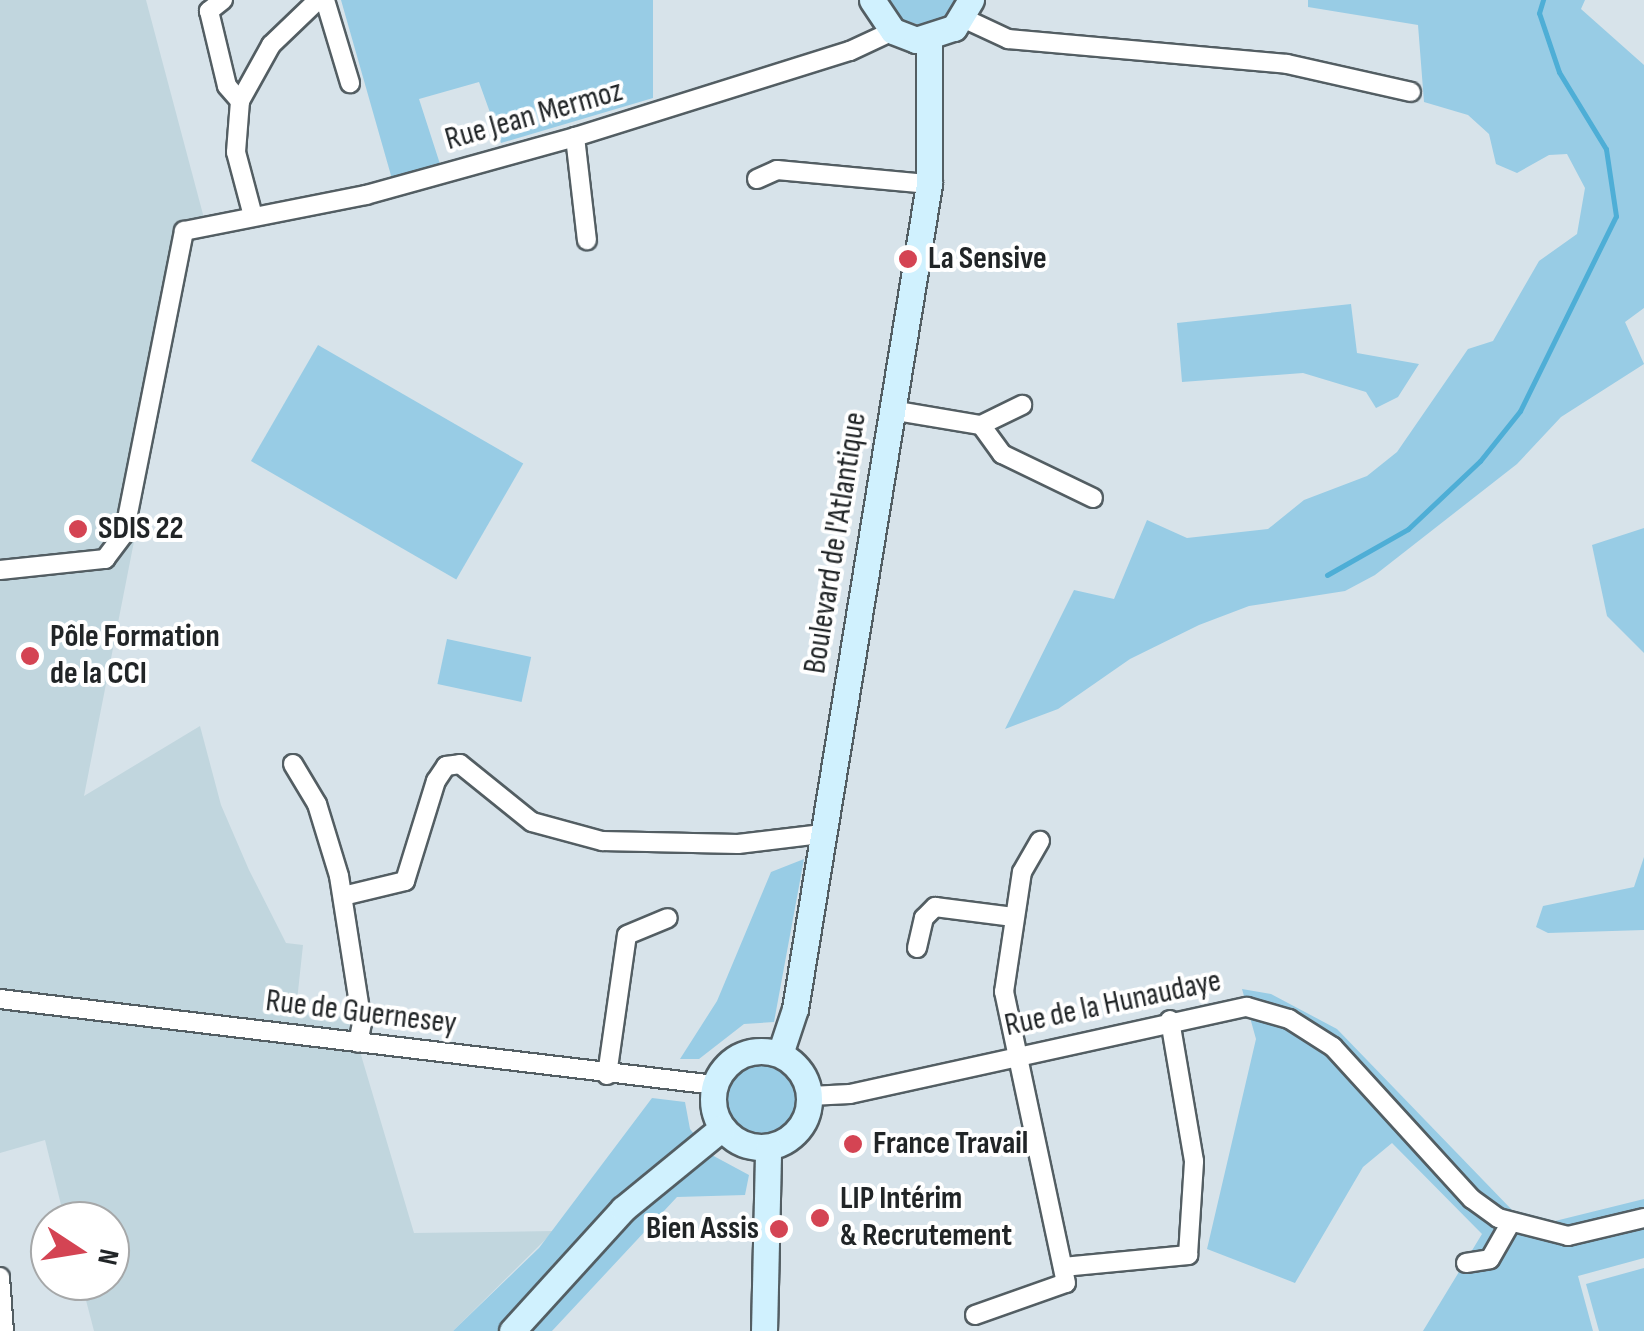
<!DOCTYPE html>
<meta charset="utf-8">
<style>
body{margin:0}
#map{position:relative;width:1644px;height:1331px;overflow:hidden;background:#d7e3ea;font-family:"Sofia Sans Condensed",sans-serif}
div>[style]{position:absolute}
.built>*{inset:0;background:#c1d6de}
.green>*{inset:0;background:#98cce5;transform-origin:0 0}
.round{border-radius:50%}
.stream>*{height:5px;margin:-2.5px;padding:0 2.5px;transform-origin:2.5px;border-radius:2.5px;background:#4eaed6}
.roads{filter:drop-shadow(2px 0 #535e63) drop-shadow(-2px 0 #535e63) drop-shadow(0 2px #535e63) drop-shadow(0 -2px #535e63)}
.street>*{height:18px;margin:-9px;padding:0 9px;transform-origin:9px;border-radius:9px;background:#fff}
.secondary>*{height:25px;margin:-12.5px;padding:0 12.5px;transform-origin:12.5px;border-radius:12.5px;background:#d0f1fe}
.secondary>.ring{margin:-12.5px;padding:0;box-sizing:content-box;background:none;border:25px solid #d0f1fe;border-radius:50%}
.dots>*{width:28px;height:28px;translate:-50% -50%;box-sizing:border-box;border:5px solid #fff;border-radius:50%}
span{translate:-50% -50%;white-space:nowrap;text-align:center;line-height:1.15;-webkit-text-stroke:8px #fff;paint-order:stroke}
.street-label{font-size:32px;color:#212527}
.poi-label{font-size:32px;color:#212527;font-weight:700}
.left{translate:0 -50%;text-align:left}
.right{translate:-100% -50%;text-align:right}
.north{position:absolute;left:30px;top:1201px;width:100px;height:100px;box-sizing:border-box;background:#fff;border:2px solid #a6a8a9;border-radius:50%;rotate:102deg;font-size:28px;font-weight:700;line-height:40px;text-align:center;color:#212527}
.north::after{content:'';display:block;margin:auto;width:35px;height:45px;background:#d44453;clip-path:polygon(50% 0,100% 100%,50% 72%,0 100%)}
</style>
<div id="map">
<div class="built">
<div style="clip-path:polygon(0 0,146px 0,209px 237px,193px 241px,84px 796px,200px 726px,221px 805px,249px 870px,286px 943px,303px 945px,296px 1010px,350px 1018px,414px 1233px,554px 1231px,453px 1331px,94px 1331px,81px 1281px,110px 1281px,110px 1221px,65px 1221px,45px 1140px,0 1153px)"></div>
</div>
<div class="green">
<div style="clip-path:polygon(341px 0,653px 0,653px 98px,501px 143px,479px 82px,419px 99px,440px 164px,392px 179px)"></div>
<div style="clip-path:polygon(888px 0,956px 0,945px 17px,924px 26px,902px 20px)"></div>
<div style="clip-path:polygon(1308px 0,1585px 0,1581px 9px,1644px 65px,1644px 308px,1625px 322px,1644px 364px,1561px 417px,1517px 464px,1375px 575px,1345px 591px,1249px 606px,1199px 625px,1130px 659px,1058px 709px,1005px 729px,1074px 590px,1114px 599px,1147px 520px,1187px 538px,1268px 529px,1304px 500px,1367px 476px,1397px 452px,1468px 349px,1493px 341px,1539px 261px,1577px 234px,1585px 188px,1567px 154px,1549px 155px,1517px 173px,1496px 164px,1489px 134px,1468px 115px,1424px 102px,1418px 25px,1308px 7px)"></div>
<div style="clip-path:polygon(1351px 304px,1357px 353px,1419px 364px,1398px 397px,1376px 408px,1366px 392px,1303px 373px,1182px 382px,1177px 323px)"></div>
<div style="left:318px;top:345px;width:237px;height:134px;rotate:30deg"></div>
<div style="clip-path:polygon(1644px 528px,1644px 653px,1607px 616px,1592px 545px)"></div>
<div style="left:447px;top:639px;width:86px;height:46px;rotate:12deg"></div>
<div style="clip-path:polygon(1644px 857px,1644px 930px,1548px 933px,1536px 927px,1543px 906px,1634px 887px)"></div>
<div style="clip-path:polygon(804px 859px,774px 1022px,744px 1024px,699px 1059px,680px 1059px,717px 1001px,771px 872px)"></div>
<div style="clip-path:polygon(1242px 989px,1271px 994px,1337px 1029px,1512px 1210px,1555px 1221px,1644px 1199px,1644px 1258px,1578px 1276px,1593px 1331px,1423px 1331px,1482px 1234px,1392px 1143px,1363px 1167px,1295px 1283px,1207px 1249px,1256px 1039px)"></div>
<div class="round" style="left:726px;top:1064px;width:70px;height:70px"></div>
<div style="clip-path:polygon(652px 1098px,685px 1102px,690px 1129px,710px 1154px,749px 1175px,745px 1195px,677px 1197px,552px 1331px,453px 1331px,539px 1248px)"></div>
<div style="clip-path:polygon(1644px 1268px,1644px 1331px,1599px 1331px,1586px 1284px)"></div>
</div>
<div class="stream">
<div style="left:1327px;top:575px;width:93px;rotate:-29.6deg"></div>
<div style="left:1408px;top:529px;width:99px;rotate:-43.4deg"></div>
<div style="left:1480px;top:461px;width:64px;rotate:-51.3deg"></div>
<div style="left:1520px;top:411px;width:217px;rotate:-63.8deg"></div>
<div style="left:1616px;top:216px;width:68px;rotate:-98.5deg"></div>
<div style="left:1606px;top:149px;width:90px;rotate:-121.4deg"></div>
<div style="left:1559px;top:72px;width:62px;rotate:-108.7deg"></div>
<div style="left:1539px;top:13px;width:14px;rotate:-73deg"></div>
</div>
<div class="roads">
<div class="street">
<div style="left:223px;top:0;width:18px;rotate:142deg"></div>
<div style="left:209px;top:11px;width:77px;rotate:76.5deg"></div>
<div style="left:227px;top:86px;width:20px;rotate:49deg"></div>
<div style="left:325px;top:0;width:87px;rotate:73.2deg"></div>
<div style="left:963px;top:18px;width:50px;rotate:25deg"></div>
<div style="left:1008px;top:39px;width:280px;rotate:5.1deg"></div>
<div style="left:1287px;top:64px;width:127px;rotate:12.7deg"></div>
<div style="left:575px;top:137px;width:104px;rotate:83.4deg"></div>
<div style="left:757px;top:179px;width:22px;rotate:-24deg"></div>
<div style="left:777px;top:170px;width:153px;rotate:5.3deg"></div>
<div style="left:253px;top:216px;width:66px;rotate:-104.9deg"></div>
<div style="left:236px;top:152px;width:51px;rotate:-85.5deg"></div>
<div style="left:240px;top:101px;width:64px;rotate:-61deg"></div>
<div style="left:271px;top:45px;width:65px;rotate:-43.8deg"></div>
<div style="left:891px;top:410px;width:91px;rotate:9.5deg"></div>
<div style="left:981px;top:425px;width:36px;rotate:54deg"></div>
<div style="left:1002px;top:454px;width:101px;rotate:25.8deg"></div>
<div style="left:981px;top:425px;width:46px;rotate:-26deg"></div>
<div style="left:0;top:570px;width:106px;rotate:-6deg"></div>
<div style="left:105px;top:559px;width:31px;rotate:-53deg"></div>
<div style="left:124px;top:534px;width:309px;rotate:-78.8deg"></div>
<div style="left:184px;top:231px;width:186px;rotate:-11.2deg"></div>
<div style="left:366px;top:195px;width:217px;rotate:-15.5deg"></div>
<div style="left:575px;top:137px;width:288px;rotate:-17.4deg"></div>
<div style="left:850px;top:51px;width:47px;rotate:-24.9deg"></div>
<div style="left:293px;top:764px;width:47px;rotate:59deg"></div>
<div style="left:317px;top:804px;width:75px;rotate:73deg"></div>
<div style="left:339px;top:876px;width:149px;rotate:81.1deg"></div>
<div style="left:362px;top:1023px;width:20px;rotate:101deg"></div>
<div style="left:343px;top:896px;width:64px;rotate:-13.6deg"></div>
<div style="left:405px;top:881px;width:105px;rotate:-72.8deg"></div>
<div style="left:436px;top:781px;width:18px;rotate:-56deg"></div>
<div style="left:446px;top:766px;width:14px;rotate:-8deg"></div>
<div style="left:460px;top:764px;width:92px;rotate:38.9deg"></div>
<div style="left:532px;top:822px;width:73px;rotate:15.2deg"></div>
<div style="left:602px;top:841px;width:136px;rotate:1.3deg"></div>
<div style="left:738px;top:844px;width:85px;rotate:-6.8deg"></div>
<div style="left:917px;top:948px;width:31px;rotate:-77deg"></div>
<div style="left:924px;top:918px;width:16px;rotate:-45deg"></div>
<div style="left:935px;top:907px;width:79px;rotate:7.3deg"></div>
<div style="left:0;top:999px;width:720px;rotate:6.86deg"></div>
<div style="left:607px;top:1075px;width:141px;rotate:-81.9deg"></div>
<div style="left:627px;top:935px;width:44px;rotate:-22.5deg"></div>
<div style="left:810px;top:1096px;width:40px;rotate:-2.9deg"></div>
<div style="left:850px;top:1094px;width:406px;rotate:-12.4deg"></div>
<div style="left:1247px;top:1007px;width:44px;rotate:15.9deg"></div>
<div style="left:1289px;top:1019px;width:52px;rotate:32.5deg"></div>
<div style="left:1333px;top:1047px;width:206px;rotate:47.6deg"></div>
<div style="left:1472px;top:1199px;width:32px;rotate:36deg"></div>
<div style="left:1498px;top:1218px;width:72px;rotate:14.4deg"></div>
<div style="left:1568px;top:1236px;width:78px;rotate:-13.3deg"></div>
<div style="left:1466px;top:1263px;width:24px;rotate:-9deg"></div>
<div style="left:1490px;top:1259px;width:40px;rotate:-60.3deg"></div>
<div style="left:1063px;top:1267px;width:126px;rotate:-5.5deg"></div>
<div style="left:1188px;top:1255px;width:94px;rotate:-86.3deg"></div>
<div style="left:1194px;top:1161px;width:143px;rotate:-99.7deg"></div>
<div style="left:0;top:1277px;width:54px;rotate:85.8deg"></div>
<div style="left:975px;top:1315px;width:96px;rotate:-19.4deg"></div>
<div style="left:1066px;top:1283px;width:298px;rotate:-102deg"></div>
<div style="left:1004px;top:992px;width:121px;rotate:-81.5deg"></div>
<div style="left:1022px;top:872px;width:36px;rotate:-60deg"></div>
</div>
<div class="secondary">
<div style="left:872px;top:0;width:37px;rotate:56deg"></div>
<div style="left:893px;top:31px;width:25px;rotate:21deg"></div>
<div style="left:916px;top:40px;width:40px;rotate:-18deg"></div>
<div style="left:954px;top:28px;width:33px;rotate:-59deg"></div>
<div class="ring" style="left:713px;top:1051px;width:71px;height:71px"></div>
<div style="left:780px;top:1054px;width:47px;rotate:-71.6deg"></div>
<div style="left:795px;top:1009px;width:836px;rotate:-80.77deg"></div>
<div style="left:929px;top:184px;width:145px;rotate:-90deg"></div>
<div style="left:512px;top:1331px;width:165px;rotate:-47.7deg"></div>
<div style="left:623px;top:1209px;width:128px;rotate:-39.3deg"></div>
<div style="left:764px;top:1331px;width:183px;rotate:-88.7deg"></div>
</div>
</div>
<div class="dots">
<div style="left:908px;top:259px;background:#d44453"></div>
<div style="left:78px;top:529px;background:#d44453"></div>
<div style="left:30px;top:656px;background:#d44453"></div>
<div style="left:853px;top:1144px;background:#d44453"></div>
<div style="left:820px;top:1218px;background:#d44453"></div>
<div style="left:779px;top:1229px;background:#d44453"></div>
</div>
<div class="street-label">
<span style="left:534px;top:116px;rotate:-16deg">Rue Jean Mermoz</span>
<span style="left:836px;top:543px;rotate:-81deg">Boulevard de l'Atlantique</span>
<span style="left:1113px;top:1004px;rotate:-12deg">Rue de la Hunaudaye</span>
<span style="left:361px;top:1013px;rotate:7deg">Rue de Guernesey</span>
</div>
<div class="poi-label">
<span class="left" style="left:928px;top:259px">La Sensive</span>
<span class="left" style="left:98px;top:529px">SDIS 22</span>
<span class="left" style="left:50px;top:656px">Pôle Formation<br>de la CCI</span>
<span class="left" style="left:873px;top:1144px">France Travail</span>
<span class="left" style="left:840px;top:1218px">LIP Intérim<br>&amp; Recrutement</span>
<span class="right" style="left:759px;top:1229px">Bien Assis</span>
</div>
<div class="north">N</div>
</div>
